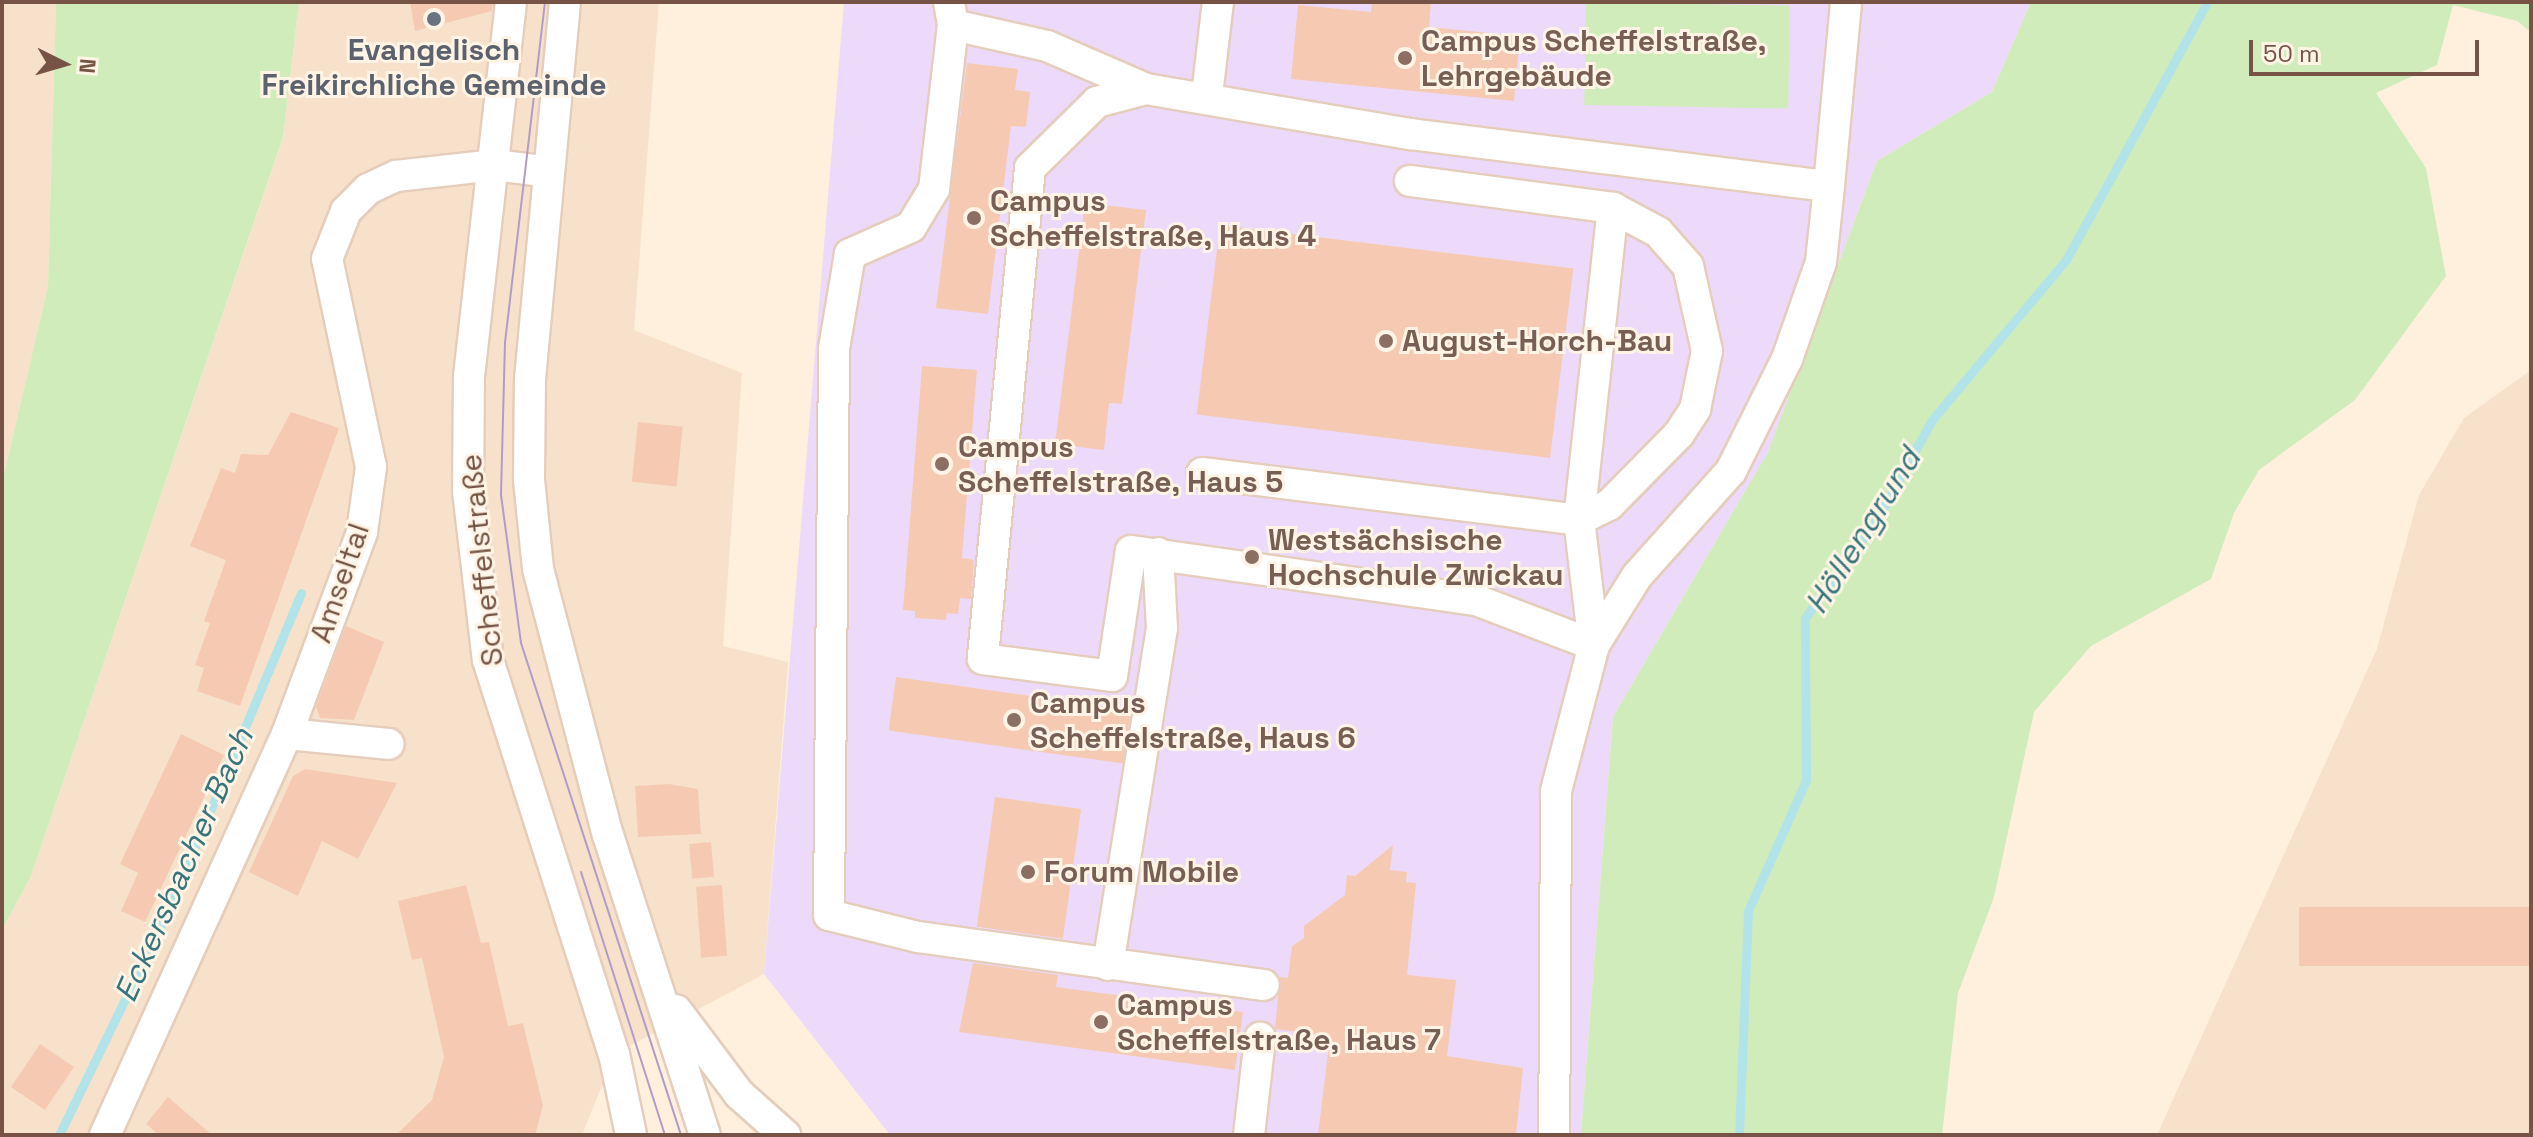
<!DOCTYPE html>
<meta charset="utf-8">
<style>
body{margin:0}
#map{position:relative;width:2533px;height:1137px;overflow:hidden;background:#fef0dd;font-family:"Space Grotesk",sans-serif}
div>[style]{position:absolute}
.residential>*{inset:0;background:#f7e1cb}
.education>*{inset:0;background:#eddafa}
.green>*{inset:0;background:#d1ecbb;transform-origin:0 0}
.stream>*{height:9px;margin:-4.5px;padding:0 4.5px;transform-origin:4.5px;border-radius:4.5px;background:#b1e3e9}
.building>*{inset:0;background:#f6cab2;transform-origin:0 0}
.roads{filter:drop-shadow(2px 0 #e5cdbc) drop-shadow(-2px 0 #e5cdbc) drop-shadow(0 2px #e5cdbc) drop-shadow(0 -2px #e5cdbc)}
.minor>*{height:30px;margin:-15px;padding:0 15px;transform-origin:15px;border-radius:15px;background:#fff}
.tram>*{height:2px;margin:-1px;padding:0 1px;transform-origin:1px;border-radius:1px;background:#b19cc7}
.dots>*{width:22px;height:22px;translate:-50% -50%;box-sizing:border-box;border:4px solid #fff4e5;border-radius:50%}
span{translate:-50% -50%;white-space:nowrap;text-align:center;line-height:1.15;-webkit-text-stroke:6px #fff4e5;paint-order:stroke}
.education-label{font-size:30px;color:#785e54;font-weight:700}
.left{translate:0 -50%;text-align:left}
.worship-label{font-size:30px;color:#5b616d;font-weight:700}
.street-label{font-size:30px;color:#765344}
.water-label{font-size:32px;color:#36757d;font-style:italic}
.frame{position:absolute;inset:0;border:4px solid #765344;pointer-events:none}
.north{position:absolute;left:24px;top:24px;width:80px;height:80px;-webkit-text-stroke:6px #fff4e5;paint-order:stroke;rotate:95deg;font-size:22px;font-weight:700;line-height:32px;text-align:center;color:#765344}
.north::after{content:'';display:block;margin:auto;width:28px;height:36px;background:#765344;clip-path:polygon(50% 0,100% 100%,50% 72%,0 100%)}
.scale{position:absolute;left:2249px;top:40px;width:230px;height:36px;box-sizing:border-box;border:4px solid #765344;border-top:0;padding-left:10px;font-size:24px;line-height:28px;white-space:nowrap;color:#765344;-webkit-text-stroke:6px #fff4e5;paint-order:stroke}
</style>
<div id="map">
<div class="residential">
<div style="clip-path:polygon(2px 2px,56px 2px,48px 286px,2px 483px)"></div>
<div style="clip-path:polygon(299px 2px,659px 2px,634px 330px,742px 373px,723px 646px,788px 662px,764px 974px,615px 1054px,582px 1135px,2px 1135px,2px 930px,31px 876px,283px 138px)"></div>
<div style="clip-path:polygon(2531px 370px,2531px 1135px,2157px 1135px,2377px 649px,2419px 495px,2464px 418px)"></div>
</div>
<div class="education">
<div style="clip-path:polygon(844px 2px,2031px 2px,1992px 92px,1877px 161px,1768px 452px,1613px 717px,1581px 1135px,890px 1135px,764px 974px)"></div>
</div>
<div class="green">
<div style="clip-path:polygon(56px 2px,299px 2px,283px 137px,31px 876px,2px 930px,2px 483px,48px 286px)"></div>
<div style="left:1586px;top:2px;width:204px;height:103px;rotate:1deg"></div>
<div style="clip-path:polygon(2031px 2px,2531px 2px,2531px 32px,2517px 21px,2453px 5px,2437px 65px,2376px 93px,2426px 168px,2446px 276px,2355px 400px,2259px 470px,2234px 513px,2211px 579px,2091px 646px,2034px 712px,1994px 897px,1958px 993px,1942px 1135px,1581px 1135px,1613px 717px,1768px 452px,1877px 161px,1992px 92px)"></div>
</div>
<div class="stream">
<div style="left:59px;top:1135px;width:257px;rotate:-64.1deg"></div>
<div style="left:171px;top:904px;width:337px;rotate:-67.3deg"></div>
<div style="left:1739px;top:1135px;width:224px;rotate:-87.7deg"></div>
<div style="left:1748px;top:911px;width:143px;rotate:-66.1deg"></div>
<div style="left:1806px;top:780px;width:162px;rotate:-90.4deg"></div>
<div style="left:1805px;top:618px;width:120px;rotate:-53.8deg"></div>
<div style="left:1876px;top:521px;width:115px;rotate:-61deg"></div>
<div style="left:1932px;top:420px;width:209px;rotate:-50.1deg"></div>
<div style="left:2066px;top:260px;width:294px;rotate:-61.3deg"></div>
</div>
<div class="building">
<div style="clip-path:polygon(410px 2px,493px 2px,492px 11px,415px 31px)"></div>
<div style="clip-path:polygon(1372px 2px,1431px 2px,1429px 27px,1520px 36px,1514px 101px,1291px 79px,1298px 5px,1371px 12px)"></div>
<div style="clip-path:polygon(967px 63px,1018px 69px,1015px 90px,1030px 92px,1026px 127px,1011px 126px,988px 314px,936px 308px)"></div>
<div style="clip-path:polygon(1085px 203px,1146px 210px,1122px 404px,1109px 403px,1104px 450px,1055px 444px)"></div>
<div style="left:1220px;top:225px;width:356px;height:191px;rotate:7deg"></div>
<div style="clip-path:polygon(922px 366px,977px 370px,962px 558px,974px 560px,971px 599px,960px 598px,958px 614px,947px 613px,946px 620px,915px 618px,915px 611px,903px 610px)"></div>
<div style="clip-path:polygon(291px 412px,339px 428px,240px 706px,197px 691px,204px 668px,195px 665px,210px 623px,204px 621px,226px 560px,190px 546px,221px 468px,235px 473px,241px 454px,268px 455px)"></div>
<div style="left:638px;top:422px;width:45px;height:60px;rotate:6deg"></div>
<div style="clip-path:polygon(346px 626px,384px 642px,354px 720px,320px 718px,316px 707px)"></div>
<div style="left:896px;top:677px;width:237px;height:54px;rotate:8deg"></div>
<div style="clip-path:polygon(181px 734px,224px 755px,145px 922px,121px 911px,138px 873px,120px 864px)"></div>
<div style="clip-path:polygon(305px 769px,397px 783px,358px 859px,322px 841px,298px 896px,249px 872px,293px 776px)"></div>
<div style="clip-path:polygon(669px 784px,698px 789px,701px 834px,638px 837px,635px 786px)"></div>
<div style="left:995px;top:797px;width:87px;height:131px;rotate:8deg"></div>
<div style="left:711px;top:842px;width:35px;height:22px;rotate:85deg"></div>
<div style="clip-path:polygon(1393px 845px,1390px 870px,1407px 872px,1406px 882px,1416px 883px,1407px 975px,1456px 980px,1447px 1056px,1523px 1068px,1516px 1135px,1318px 1135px,1330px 1036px,1275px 1029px,1280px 977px,1288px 978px,1292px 946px,1304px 938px,1304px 926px,1345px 895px,1347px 875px,1355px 876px)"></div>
<div style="clip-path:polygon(466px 885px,481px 943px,489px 942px,508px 1026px,523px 1023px,543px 1106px,535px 1135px,396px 1135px,432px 1100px,444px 1057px,422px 958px,412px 960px,398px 901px)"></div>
<div style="left:722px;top:885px;width:71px;height:26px;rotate:86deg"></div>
<div style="left:2531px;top:907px;width:59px;height:232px;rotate:90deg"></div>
<div style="clip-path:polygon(973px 963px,1058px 975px,1056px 987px,1243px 1012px,1235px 1070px,959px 1032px)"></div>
<div style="left:40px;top:1044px;width:41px;height:52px;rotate:34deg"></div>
<div style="clip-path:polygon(168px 1097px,212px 1135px,159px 1135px,146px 1124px)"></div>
</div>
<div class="roads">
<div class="minor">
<div style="left:511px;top:2px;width:376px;rotate:96.4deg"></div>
<div style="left:469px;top:376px;width:115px;rotate:90.5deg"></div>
<div style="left:468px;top:491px;width:170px;rotate:83.3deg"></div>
<div style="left:488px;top:660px;width:414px;rotate:72.3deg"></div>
<div style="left:614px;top:1054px;width:83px;rotate:78.1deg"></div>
<div style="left:565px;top:2px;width:378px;rotate:95.3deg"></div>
<div style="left:530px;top:378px;width:102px;rotate:90.6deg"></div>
<div style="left:529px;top:480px;width:89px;rotate:84.2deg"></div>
<div style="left:538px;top:569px;width:275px;rotate:75.3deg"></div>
<div style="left:608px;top:835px;width:315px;rotate:72.1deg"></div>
<div style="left:949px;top:2px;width:23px;rotate:80deg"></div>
<div style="left:953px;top:25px;width:96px;rotate:12.6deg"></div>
<div style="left:1047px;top:46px;width:108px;rotate:23.5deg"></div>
<div style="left:1146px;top:89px;width:268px;rotate:9.7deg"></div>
<div style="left:1410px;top:134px;width:422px;rotate:7.1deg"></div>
<div style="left:1829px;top:186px;width:76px;rotate:96deg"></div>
<div style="left:1821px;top:262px;width:103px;rotate:109.3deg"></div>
<div style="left:1787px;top:359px;width:125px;rotate:116.6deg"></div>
<div style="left:1731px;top:471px;width:141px;rotate:131.8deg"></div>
<div style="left:1637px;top:576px;width:81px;rotate:121.9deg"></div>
<div style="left:1594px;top:645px;width:151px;rotate:104.6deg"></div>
<div style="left:1556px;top:791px;width:344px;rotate:90.3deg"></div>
<div style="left:953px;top:25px;width:165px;rotate:96.6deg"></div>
<div style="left:934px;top:189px;width:44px;rotate:121.2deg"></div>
<div style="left:911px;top:227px;width:67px;rotate:156.1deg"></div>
<div style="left:850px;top:254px;width:96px;rotate:99.6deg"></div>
<div style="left:834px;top:349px;width:566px;rotate:90.51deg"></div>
<div style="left:829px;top:915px;width:92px;rotate:13.9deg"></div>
<div style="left:918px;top:937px;width:349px;rotate:7.9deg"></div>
<div style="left:1146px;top:89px;width:51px;rotate:165.1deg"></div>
<div style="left:1097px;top:102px;width:94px;rotate:135.4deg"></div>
<div style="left:1030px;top:168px;width:493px;rotate:95.5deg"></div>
<div style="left:983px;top:659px;width:130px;rotate:7.5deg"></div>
<div style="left:1112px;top:676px;width:126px;rotate:-81.4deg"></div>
<div style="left:1131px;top:551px;width:348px;rotate:8.1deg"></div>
<div style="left:1476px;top:600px;width:126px;rotate:20.9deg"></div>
<div style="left:1594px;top:645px;width:126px;rotate:-96.8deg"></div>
<div style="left:1579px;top:520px;width:314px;rotate:-83.8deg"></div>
<div style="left:1613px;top:208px;width:205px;rotate:-172.4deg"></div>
<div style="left:1207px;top:95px;width:94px;rotate:-83.3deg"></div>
<div style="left:1829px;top:186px;width:185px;rotate:-84.7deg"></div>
<div style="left:1202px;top:473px;width:380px;rotate:7.1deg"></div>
<div style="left:1579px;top:520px;width:34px;rotate:-27deg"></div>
<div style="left:1609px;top:505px;width:100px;rotate:-45.4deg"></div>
<div style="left:1679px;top:434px;width:30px;rotate:-57deg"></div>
<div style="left:1695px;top:409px;width:59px;rotate:-78.3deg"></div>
<div style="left:1707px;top:351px;width:87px;rotate:-102.6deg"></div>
<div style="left:1688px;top:266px;width:45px;rotate:-131.4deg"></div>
<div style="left:1658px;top:232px;width:51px;rotate:-151.9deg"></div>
<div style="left:287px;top:734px;width:102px;rotate:5.6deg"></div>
<div style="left:1108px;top:965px;width:341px;rotate:-80.9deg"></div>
<div style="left:1162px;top:628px;width:75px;rotate:-93.1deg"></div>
<div style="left:676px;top:1010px;width:105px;rotate:53.1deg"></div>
<div style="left:739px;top:1094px;width:62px;rotate:41.7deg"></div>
<div style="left:105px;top:1135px;width:440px;rotate:-65.6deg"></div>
<div style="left:287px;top:734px;width:215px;rotate:-69.6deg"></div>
<div style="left:362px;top:532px;width:66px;rotate:-82.1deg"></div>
<div style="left:371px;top:467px;width:213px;rotate:-101.9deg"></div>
<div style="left:327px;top:259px;width:52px;rotate:-68.4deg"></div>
<div style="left:346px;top:211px;width:31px;rotate:-45deg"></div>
<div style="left:368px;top:189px;width:31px;rotate:-25deg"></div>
<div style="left:396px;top:176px;width:100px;rotate:-6.3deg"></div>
<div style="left:495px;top:165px;width:54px;rotate:7.4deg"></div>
<div style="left:1249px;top:1135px;width:98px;rotate:-83.5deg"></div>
</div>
</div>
<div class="tram">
<div style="left:545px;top:2px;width:342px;rotate:96.7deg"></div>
<div style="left:505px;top:342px;width:153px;rotate:91.5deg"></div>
<div style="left:501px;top:495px;width:149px;rotate:82.3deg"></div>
<div style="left:521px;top:643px;width:517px;rotate:71.99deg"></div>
<div style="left:581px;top:872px;width:276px;rotate:72.3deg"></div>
</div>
<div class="dots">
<div style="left:434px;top:19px;background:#6b7280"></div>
<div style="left:1405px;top:58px;background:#8d6e63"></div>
<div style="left:974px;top:218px;background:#8d6e63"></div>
<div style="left:1386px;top:341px;background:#8d6e63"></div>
<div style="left:942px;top:464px;background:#8d6e63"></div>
<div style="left:1252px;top:557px;background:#8d6e63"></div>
<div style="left:1014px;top:720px;background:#8d6e63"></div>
<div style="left:1028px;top:872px;background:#8d6e63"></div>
<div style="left:1101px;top:1022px;background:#8d6e63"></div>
</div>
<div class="education-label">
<span class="left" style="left:1421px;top:58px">Campus Scheffelstraße,<br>Lehrgebäude</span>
<span class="left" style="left:990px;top:218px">Campus<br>Scheffelstraße, Haus 4</span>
<span class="left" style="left:1402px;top:341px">August-Horch-Bau</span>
<span class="left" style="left:958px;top:464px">Campus<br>Scheffelstraße, Haus 5</span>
<span class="left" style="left:1268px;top:557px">Westsächsische<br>Hochschule Zwickau</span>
<span class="left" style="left:1030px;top:720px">Campus<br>Scheffelstraße, Haus 6</span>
<span class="left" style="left:1044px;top:872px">Forum Mobile</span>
<span class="left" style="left:1117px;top:1022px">Campus<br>Scheffelstraße, Haus 7</span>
</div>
<div class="worship-label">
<span style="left:434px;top:67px">Evangelisch<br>Freikirchliche Gemeinde</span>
</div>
<div class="street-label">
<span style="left:482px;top:560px;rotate:-96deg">Scheffelstraße</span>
<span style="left:340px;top:583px;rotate:-71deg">Amseltal</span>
</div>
<div class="water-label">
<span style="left:1863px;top:531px;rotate:-58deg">Höllengrund</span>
<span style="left:184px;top:865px;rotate:-66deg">Eckersbacher Bach</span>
</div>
<div class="frame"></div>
<div class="north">N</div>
<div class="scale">50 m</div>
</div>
